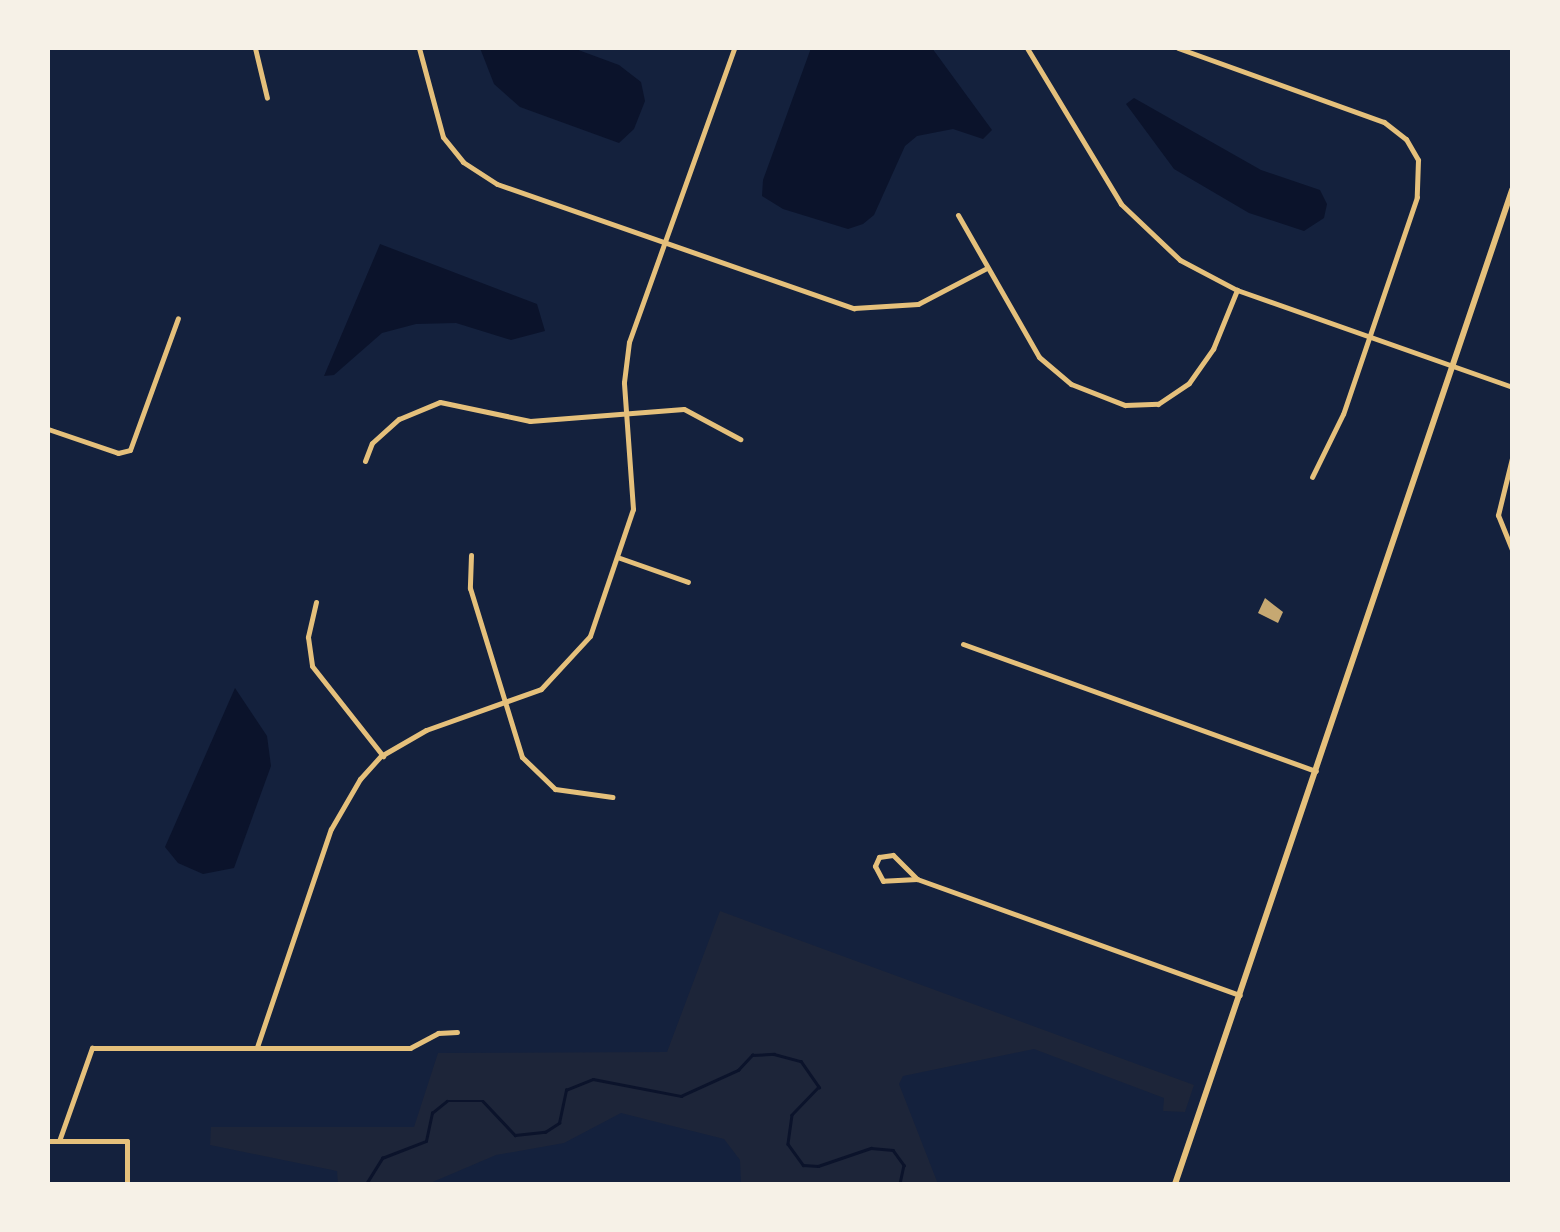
<!DOCTYPE html>
<style>
body{margin:0}
#map{position:relative;width:1560px;height:1232px;overflow:hidden;background:#14213d;font-family:"Fira Sans Condensed",sans-serif}
div>[style]{position:absolute}
.green>*{inset:0;background:#1d2539}
.water>*{inset:0;background:#0b132b}
.stream>*{height:2.5px;margin:-1.25px;padding:0 1.25px;transform-origin:1.25px;border-radius:1.25px;background:#0b132b}
.building>*{inset:0;background:#c6a872}
.minor>*{height:5px;margin:-2.5px;padding:0 2.5px;transform-origin:2.5px;border-radius:2.5px;background:#e5c07b}
.secondary>*{height:6px;margin:-3px;padding:0 3px;transform-origin:3px;border-radius:3px;background:#e5c07b}
span{translate:-50% -50%;white-space:nowrap;text-align:center;line-height:1.15;-webkit-text-stroke:10px #f6f1e7;paint-order:stroke}
.frame{position:absolute;inset:0;border:50px solid #f6f1e7;pointer-events:none}
</style>
<div id="map">
<div class="green">
<div style="clip-path:polygon(720px 911px,1194px 1085px,1185px 1112px,1163px 1111px,1164px 1098px,1034px 1049px,903px 1076px,899px 1084px,938px 1184px,741px 1184px,740px 1160px,724px 1139px,621px 1113px,564px 1143px,496px 1155px,428px 1184px,338px 1184px,337px 1171px,210px 1145px,211px 1127px,414px 1127px,438px 1053px,667px 1052px)"></div>
</div>
<div class="water">
<div style="clip-path:polygon(480px 48px,573px 48px,619px 65px,641px 82px,645px 101px,634px 129px,619px 143px,520px 107px,494px 84px)"></div>
<div style="clip-path:polygon(811px 48px,932px 48px,992px 130px,983px 139px,953px 129px,917px 136px,905px 146px,874px 215px,863px 224px,848px 229px,783px 209px,762px 196px,763px 180px)"></div>
<div style="clip-path:polygon(1134px 98px,1261px 170px,1320px 190px,1327px 204px,1324px 218px,1304px 231px,1249px 213px,1174px 169px,1126px 104px)"></div>
<div style="clip-path:polygon(380px 244px,537px 304px,545px 331px,511px 340px,456px 323px,416px 324px,382px 333px,334px 375px,324px 376px)"></div>
<div style="clip-path:polygon(235px 688px,267px 736px,271px 766px,234px 868px,203px 874px,178px 863px,165px 847px)"></div>
</div>
<div class="stream">
<div style="left:366px;top:1184px;width:31px;rotate:-58deg"></div>
<div style="left:382px;top:1158px;width:47px;rotate:-21.1deg"></div>
<div style="left:426px;top:1141px;width:29px;rotate:-78deg"></div>
<div style="left:432px;top:1113px;width:19px;rotate:-39deg"></div>
<div style="left:447px;top:1101px;width:36px"></div>
<div style="left:483px;top:1101px;width:47px;rotate:46.7deg"></div>
<div style="left:515px;top:1135px;width:30px;rotate:-6deg"></div>
<div style="left:545px;top:1132px;width:17px;rotate:-33deg"></div>
<div style="left:559px;top:1123px;width:34px;rotate:-78deg"></div>
<div style="left:566px;top:1090px;width:29px;rotate:-22deg"></div>
<div style="left:593px;top:1079px;width:90px;rotate:10.9deg"></div>
<div style="left:681px;top:1096px;width:63px;rotate:-24.5deg"></div>
<div style="left:738px;top:1070px;width:21px;rotate:-47deg"></div>
<div style="left:752px;top:1055px;width:22px;rotate:-3deg"></div>
<div style="left:774px;top:1054px;width:28px;rotate:15deg"></div>
<div style="left:801px;top:1061px;width:32px;rotate:55deg"></div>
<div style="left:819px;top:1087px;width:39px;rotate:134deg"></div>
<div style="left:792px;top:1115px;width:29px;rotate:98deg"></div>
<div style="left:788px;top:1144px;width:26px;rotate:54deg"></div>
<div style="left:803px;top:1165px;width:15px;rotate:4deg"></div>
<div style="left:818px;top:1166px;width:56px;rotate:-18.8deg"></div>
<div style="left:871px;top:1148px;width:22px;rotate:5deg"></div>
<div style="left:893px;top:1150px;width:19px;rotate:54deg"></div>
<div style="left:904px;top:1165px;width:19px;rotate:102deg"></div>
</div>
<div class="building">
<div style="clip-path:polygon(1265px 598px,1283px 612px,1278px 623px,1258px 613px)"></div>
</div>
<div class="minor">
<div style="left:255px;top:48px;width:51px;rotate:76.5deg"></div>
<div style="left:419px;top:48px;width:92px;rotate:74.9deg"></div>
<div style="left:443px;top:137px;width:32px;rotate:51deg"></div>
<div style="left:463px;top:162px;width:40px;rotate:32.9deg"></div>
<div style="left:497px;top:184px;width:378px;rotate:19.2deg"></div>
<div style="left:854px;top:308px;width:64px;rotate:-3.6deg"></div>
<div style="left:918px;top:304px;width:78px;rotate:-27.6deg"></div>
<div style="left:1027px;top:48px;width:182px;rotate:58.9deg"></div>
<div style="left:1121px;top:204px;width:81px;rotate:43.5deg"></div>
<div style="left:1180px;top:260px;width:64px;rotate:27.8deg"></div>
<div style="left:1237px;top:290px;width:292px;rotate:19.4deg"></div>
<div style="left:1178px;top:48px;width:219px;rotate:19.8deg"></div>
<div style="left:1384px;top:122px;width:28px;rotate:38deg"></div>
<div style="left:1406px;top:139px;width:24px;rotate:60deg"></div>
<div style="left:1418px;top:160px;width:37px;rotate:92deg"></div>
<div style="left:1417px;top:197px;width:229px;rotate:108.8deg"></div>
<div style="left:1343px;top:414px;width:70px;rotate:116.2deg"></div>
<div style="left:958px;top:215px;width:163px;rotate:60.3deg"></div>
<div style="left:1039px;top:357px;width:42px;rotate:40.2deg"></div>
<div style="left:1071px;top:384px;width:58px;rotate:21.3deg"></div>
<div style="left:1125px;top:405px;width:33px;rotate:-2deg"></div>
<div style="left:1158px;top:404px;width:37px;rotate:-34deg"></div>
<div style="left:1189px;top:383px;width:42px;rotate:-54.8deg"></div>
<div style="left:1213px;top:349px;width:64px;rotate:-67.9deg"></div>
<div style="left:48px;top:429px;width:74px;rotate:18.9deg"></div>
<div style="left:118px;top:453px;width:12px;rotate:-14deg"></div>
<div style="left:130px;top:450px;width:140px;rotate:-70deg"></div>
<div style="left:1512px;top:458px;width:59px;rotate:103.8deg"></div>
<div style="left:1498px;top:515px;width:37px;rotate:68deg"></div>
<div style="left:365px;top:461px;width:19px;rotate:-69deg"></div>
<div style="left:372px;top:443px;width:36px;rotate:-42deg"></div>
<div style="left:399px;top:419px;width:44px;rotate:-22.5deg"></div>
<div style="left:440px;top:402px;width:92px;rotate:11.9deg"></div>
<div style="left:530px;top:421px;width:154px;rotate:-4.5deg"></div>
<div style="left:684px;top:409px;width:64px;rotate:28.2deg"></div>
<div style="left:471px;top:555px;width:33px;rotate:92deg"></div>
<div style="left:470px;top:588px;width:177px;rotate:72.9deg"></div>
<div style="left:522px;top:757px;width:46px;rotate:44.1deg"></div>
<div style="left:555px;top:789px;width:58px;rotate:8deg"></div>
<div style="left:620px;top:558px;width:72px;rotate:19.4deg"></div>
<div style="left:316px;top:602px;width:36px;rotate:103deg"></div>
<div style="left:308px;top:637px;width:29px;rotate:82deg"></div>
<div style="left:312px;top:666px;width:115px;rotate:51.7deg"></div>
<div style="left:963px;top:644px;width:375px;rotate:19.8deg"></div>
<div style="left:917px;top:879px;width:34px;rotate:177deg"></div>
<div style="left:883px;top:881px;width:17px;rotate:-118deg"></div>
<div style="left:875px;top:866px;width:10px;rotate:-66deg"></div>
<div style="left:879px;top:857px;width:14px;rotate:-8deg"></div>
<div style="left:893px;top:855px;width:34px;rotate:45deg"></div>
<div style="left:917px;top:879px;width:343px;rotate:19.8deg"></div>
<div style="left:257px;top:1047px;width:230px;rotate:-71.3deg"></div>
<div style="left:331px;top:829px;width:58px;rotate:-59.9deg"></div>
<div style="left:360px;top:779px;width:31px;rotate:-48deg"></div>
<div style="left:381px;top:756px;width:52px;rotate:-30deg"></div>
<div style="left:426px;top:730px;width:122px;rotate:-19.6deg"></div>
<div style="left:541px;top:689px;width:72px;rotate:-47.2deg"></div>
<div style="left:590px;top:636px;width:134px;rotate:-71.3deg"></div>
<div style="left:633px;top:509px;width:127px;rotate:-94.1deg"></div>
<div style="left:624px;top:382px;width:40px;rotate:-82.9deg"></div>
<div style="left:629px;top:342px;width:312px;rotate:-70.3deg"></div>
<div style="left:48px;top:1141px;width:79px"></div>
<div style="left:127px;top:1141px;width:43px;rotate:90deg"></div>
<div style="left:59px;top:1141px;width:99px;rotate:-70.5deg"></div>
<div style="left:92px;top:1048px;width:318px"></div>
<div style="left:410px;top:1048px;width:32px;rotate:-28deg"></div>
<div style="left:438px;top:1033px;width:19px;rotate:-3deg"></div>
</div>
<div class="secondary">
<div style="left:1175px;top:1184px;width:1050px;rotate:-71.27deg"></div>
</div>
<div class="frame"></div>
</div>
